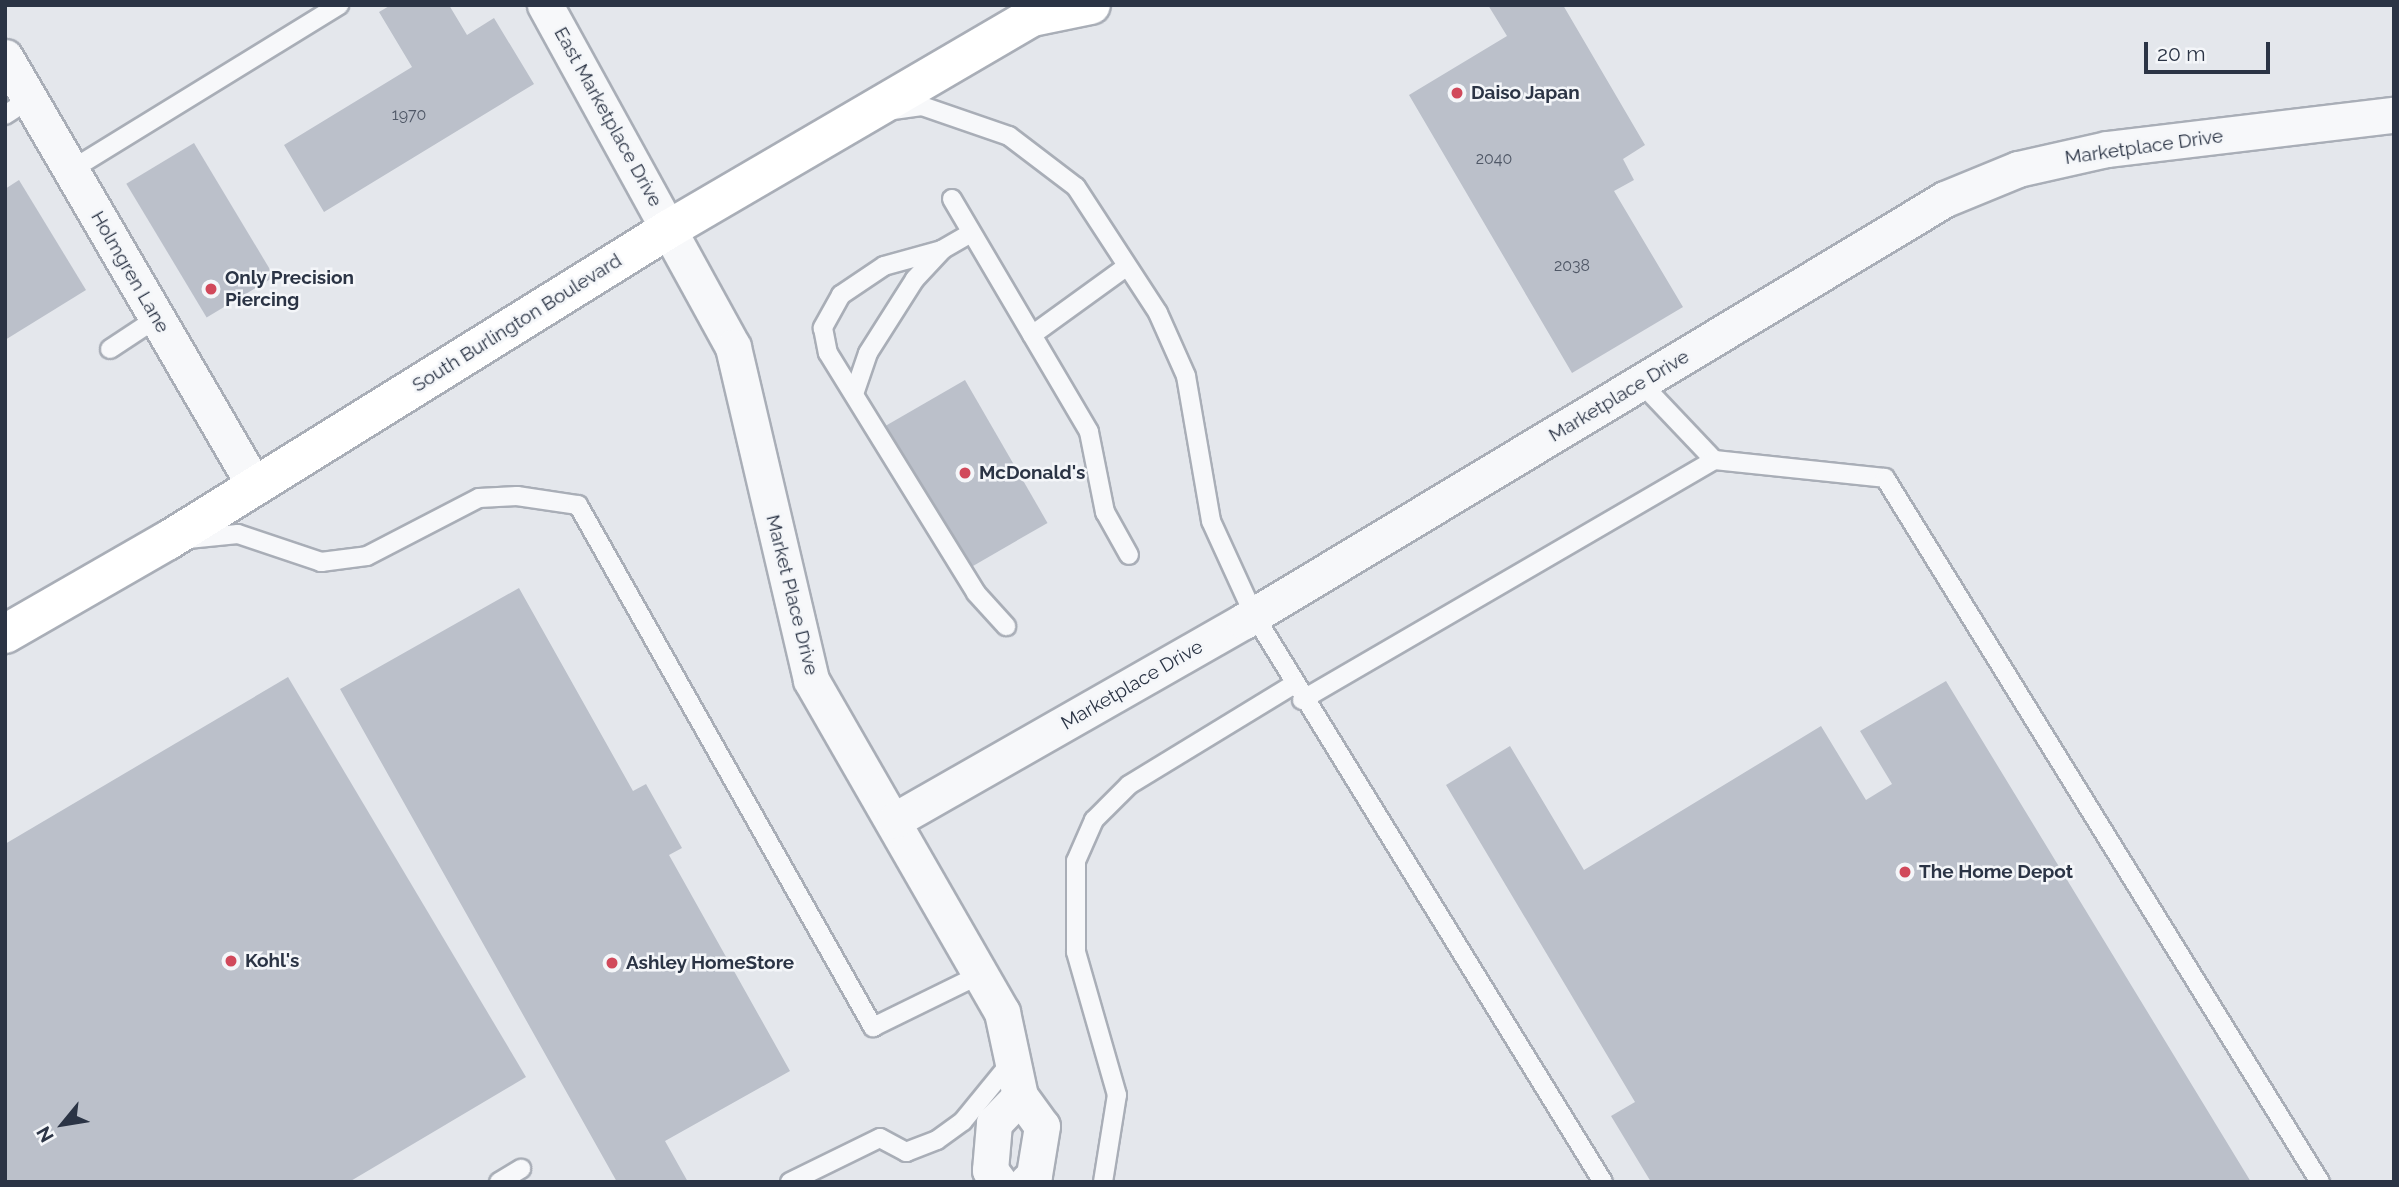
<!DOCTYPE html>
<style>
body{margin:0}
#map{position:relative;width:2399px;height:1187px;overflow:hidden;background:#e4e7ec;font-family:Raleway,sans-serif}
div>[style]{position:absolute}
.building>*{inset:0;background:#bbc0ca;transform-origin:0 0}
.roads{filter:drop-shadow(2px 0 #a9aeb7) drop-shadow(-2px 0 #a9aeb7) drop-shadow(0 2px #a9aeb7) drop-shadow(0 -2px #a9aeb7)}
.service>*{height:18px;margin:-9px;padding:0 9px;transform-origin:9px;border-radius:9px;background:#f7f8fa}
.minor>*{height:35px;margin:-17.5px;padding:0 17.5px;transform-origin:17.5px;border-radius:17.5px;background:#f7f8fa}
.secondary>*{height:38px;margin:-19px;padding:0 19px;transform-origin:19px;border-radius:19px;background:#fff}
.dots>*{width:19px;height:19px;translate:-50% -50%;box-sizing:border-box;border:4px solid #f4f6f9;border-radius:50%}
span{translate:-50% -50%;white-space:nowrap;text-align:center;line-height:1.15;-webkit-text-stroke:5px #f4f6f9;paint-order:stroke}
.number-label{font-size:16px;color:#4f5766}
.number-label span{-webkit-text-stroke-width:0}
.poi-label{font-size:19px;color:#2b3445;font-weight:700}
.left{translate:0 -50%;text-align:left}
.street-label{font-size:19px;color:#2b3445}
.frame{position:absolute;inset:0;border:7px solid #2b3445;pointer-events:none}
.north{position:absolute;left:28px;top:1089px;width:70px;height:70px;-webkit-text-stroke:5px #f4f6f9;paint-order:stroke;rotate:240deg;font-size:19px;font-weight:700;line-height:28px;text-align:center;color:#2b3445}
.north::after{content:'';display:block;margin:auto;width:24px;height:32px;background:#2b3445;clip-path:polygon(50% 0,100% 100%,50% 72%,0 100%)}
.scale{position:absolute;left:2144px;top:42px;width:126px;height:32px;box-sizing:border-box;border:4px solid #2b3445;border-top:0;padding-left:9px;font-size:21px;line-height:24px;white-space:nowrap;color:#2b3445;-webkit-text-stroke:5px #f4f6f9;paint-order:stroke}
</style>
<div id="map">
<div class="building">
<div style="clip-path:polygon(391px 5px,449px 5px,467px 35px,494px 18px,534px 84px,324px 212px,284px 145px,412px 67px,379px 12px)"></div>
<div style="clip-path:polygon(1488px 5px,1563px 5px,1645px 145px,1623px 159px,1634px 180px,1614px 191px,1683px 307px,1572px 373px,1409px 95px,1507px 36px)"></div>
<div style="left:194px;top:143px;width:156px;height:79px;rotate:59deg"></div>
<div style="clip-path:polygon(19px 180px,86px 290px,5px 340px,5px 189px)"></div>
<div style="left:965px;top:380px;width:165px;height:93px;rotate:60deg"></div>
<div style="clip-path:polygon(519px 588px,633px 791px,646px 784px,682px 848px,669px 855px,790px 1071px,665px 1141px,688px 1182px,617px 1182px,340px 689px)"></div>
<div style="clip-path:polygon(288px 677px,526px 1077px,349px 1182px,5px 1182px,5px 844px)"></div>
<div style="clip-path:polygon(1946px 681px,2251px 1182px,1651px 1182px,1611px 1116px,1635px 1102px,1446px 785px,1510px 746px,1584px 870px,1821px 726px,1866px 800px,1892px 784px,1860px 731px)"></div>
</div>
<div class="roads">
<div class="service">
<div style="left:893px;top:110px;width:29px;rotate:-8deg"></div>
<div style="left:922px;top:106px;width:92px;rotate:19deg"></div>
<div style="left:1009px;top:136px;width:84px;rotate:37.3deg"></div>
<div style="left:1076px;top:187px;width:150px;rotate:56.9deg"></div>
<div style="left:1158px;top:313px;width:69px;rotate:66deg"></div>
<div style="left:1186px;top:376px;width:147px;rotate:80.2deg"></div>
<div style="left:1211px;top:521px;width:103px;rotate:65.4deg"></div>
<div style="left:1254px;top:615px;width:666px;rotate:58.39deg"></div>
<div style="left:5px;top:115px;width:30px;rotate:-33deg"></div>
<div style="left:71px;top:170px;width:315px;rotate:-31.6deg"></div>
<div style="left:952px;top:199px;width:270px;rotate:59.5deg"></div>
<div style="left:1089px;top:432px;width:82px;rotate:78.7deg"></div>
<div style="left:1105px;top:512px;width:49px;rotate:60.8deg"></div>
<div style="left:971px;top:233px;width:34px;rotate:150deg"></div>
<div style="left:942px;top:250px;width:60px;rotate:164.6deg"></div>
<div style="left:884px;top:266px;width:52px;rotate:146deg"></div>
<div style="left:841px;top:295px;width:38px;rotate:119deg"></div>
<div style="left:823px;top:328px;width:25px;rotate:79deg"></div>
<div style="left:828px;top:353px;width:282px;rotate:58.3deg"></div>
<div style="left:976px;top:593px;width:45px;rotate:47.7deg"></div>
<div style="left:1032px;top:335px;width:116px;rotate:-35.9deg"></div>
<div style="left:110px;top:349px;width:56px;rotate:-33.4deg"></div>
<div style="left:1641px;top:383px;width:106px;rotate:46.5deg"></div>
<div style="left:1714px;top:460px;width:172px;rotate:6deg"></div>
<div style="left:1885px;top:478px;width:828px;rotate:58.29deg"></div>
<div style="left:854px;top:394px;width:43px;rotate:-71.1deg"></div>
<div style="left:868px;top:353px;width:88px;rotate:-57.6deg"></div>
<div style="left:915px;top:279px;width:40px;rotate:-47deg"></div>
<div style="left:188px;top:539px;width:50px;rotate:-5.7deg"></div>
<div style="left:238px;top:534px;width:88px;rotate:18.6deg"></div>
<div style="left:321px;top:562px;width:46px;rotate:-7.4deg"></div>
<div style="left:367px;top:556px;width:126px;rotate:-27.4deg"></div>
<div style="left:479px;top:498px;width:38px;rotate:-3deg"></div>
<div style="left:517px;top:496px;width:62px;rotate:8.4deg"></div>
<div style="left:578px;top:505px;width:600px;rotate:60.53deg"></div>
<div style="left:873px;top:1027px;width:120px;rotate:-26.1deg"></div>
<div style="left:1302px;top:700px;width:477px;rotate:-30.2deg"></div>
<div style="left:499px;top:1182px;width:26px;rotate:-31deg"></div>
<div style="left:790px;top:1182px;width:100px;rotate:-26.1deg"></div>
<div style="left:880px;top:1138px;width:30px;rotate:28deg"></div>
<div style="left:906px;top:1152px;width:33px;rotate:-21deg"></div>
<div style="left:937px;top:1140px;width:32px;rotate:-36deg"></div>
<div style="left:963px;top:1121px;width:77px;rotate:-50.8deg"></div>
<div style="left:1103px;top:1182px;width:88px;rotate:-80.9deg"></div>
<div style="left:1117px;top:1095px;width:149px;rotate:-106deg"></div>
<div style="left:1076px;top:952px;width:91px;rotate:-90deg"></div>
<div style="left:1076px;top:861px;width:45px;rotate:-66.3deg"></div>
<div style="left:1094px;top:820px;width:49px;rotate:-45deg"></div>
<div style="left:1129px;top:785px;width:192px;rotate:-31.4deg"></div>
</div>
<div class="minor">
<div style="left:545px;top:5px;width:390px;rotate:61.2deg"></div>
<div style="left:733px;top:347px;width:342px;rotate:76.8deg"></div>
<div style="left:811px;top:680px;width:383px;rotate:60.1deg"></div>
<div style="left:1002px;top:1012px;width:86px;rotate:77.9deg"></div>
<div style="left:1020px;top:1096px;width:37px;rotate:54deg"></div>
<div style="left:1042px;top:1126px;width:50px;rotate:99.3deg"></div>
<div style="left:1034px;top:1175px;width:10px;rotate:135deg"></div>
<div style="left:5px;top:57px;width:497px;rotate:59.8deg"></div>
<div style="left:895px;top:820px;width:402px;rotate:-29.7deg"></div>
<div style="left:1244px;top:621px;width:818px;rotate:-31.05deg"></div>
<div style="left:1945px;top:199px;width:79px;rotate:-22.3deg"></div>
<div style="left:2018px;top:169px;width:91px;rotate:-12.7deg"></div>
<div style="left:2107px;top:149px;width:289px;rotate:-6.8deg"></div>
<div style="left:999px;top:1182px;width:15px;rotate:-127deg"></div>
<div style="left:990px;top:1170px;width:47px;rotate:-85.1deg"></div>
<div style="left:994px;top:1123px;width:37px;rotate:-46deg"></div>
</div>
<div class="secondary">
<div style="left:5px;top:634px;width:187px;rotate:-29.9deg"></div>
<div style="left:167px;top:541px;width:591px;rotate:-31.86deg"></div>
<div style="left:669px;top:229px;width:420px;rotate:-30.3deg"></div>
<div style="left:1032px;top:17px;width:60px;rotate:-11.5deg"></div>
</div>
</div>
<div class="dots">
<div style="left:1457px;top:93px;background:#d1495b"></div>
<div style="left:211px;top:289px;background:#d1495b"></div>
<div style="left:965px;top:473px;background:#d1495b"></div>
<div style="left:1905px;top:872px;background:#d1495b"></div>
<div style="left:231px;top:961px;background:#d1495b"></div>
<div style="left:612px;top:963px;background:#d1495b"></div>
</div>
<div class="number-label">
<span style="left:409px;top:115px">1970</span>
<span style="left:1494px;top:159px">2040</span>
<span style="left:1572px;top:266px">2038</span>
</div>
<div class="poi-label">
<span class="left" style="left:1471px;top:93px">Daiso Japan</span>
<span class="left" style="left:225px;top:289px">Only Precision<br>Piercing</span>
<span class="left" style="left:979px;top:473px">McDonald's</span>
<span class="left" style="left:1919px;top:872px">The Home Depot</span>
<span class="left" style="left:245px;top:961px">Kohl's</span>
<span class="left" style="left:626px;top:963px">Ashley HomeStore</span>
</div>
<div class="street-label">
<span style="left:608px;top:117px;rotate:61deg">East Marketplace Drive</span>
<span style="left:2144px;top:147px;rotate:-8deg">Marketplace Drive</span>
<span style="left:130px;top:272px;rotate:60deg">Holmgren Lane</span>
<span style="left:517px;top:323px;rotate:-32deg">South Burlington Boulevard</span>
<span style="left:1619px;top:396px;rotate:-31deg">Marketplace Drive</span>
<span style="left:792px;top:595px;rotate:76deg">Market Place Drive</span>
<span style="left:1132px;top:685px;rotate:-30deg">Marketplace Drive</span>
</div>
<div class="frame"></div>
<div class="north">N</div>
<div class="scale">20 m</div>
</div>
